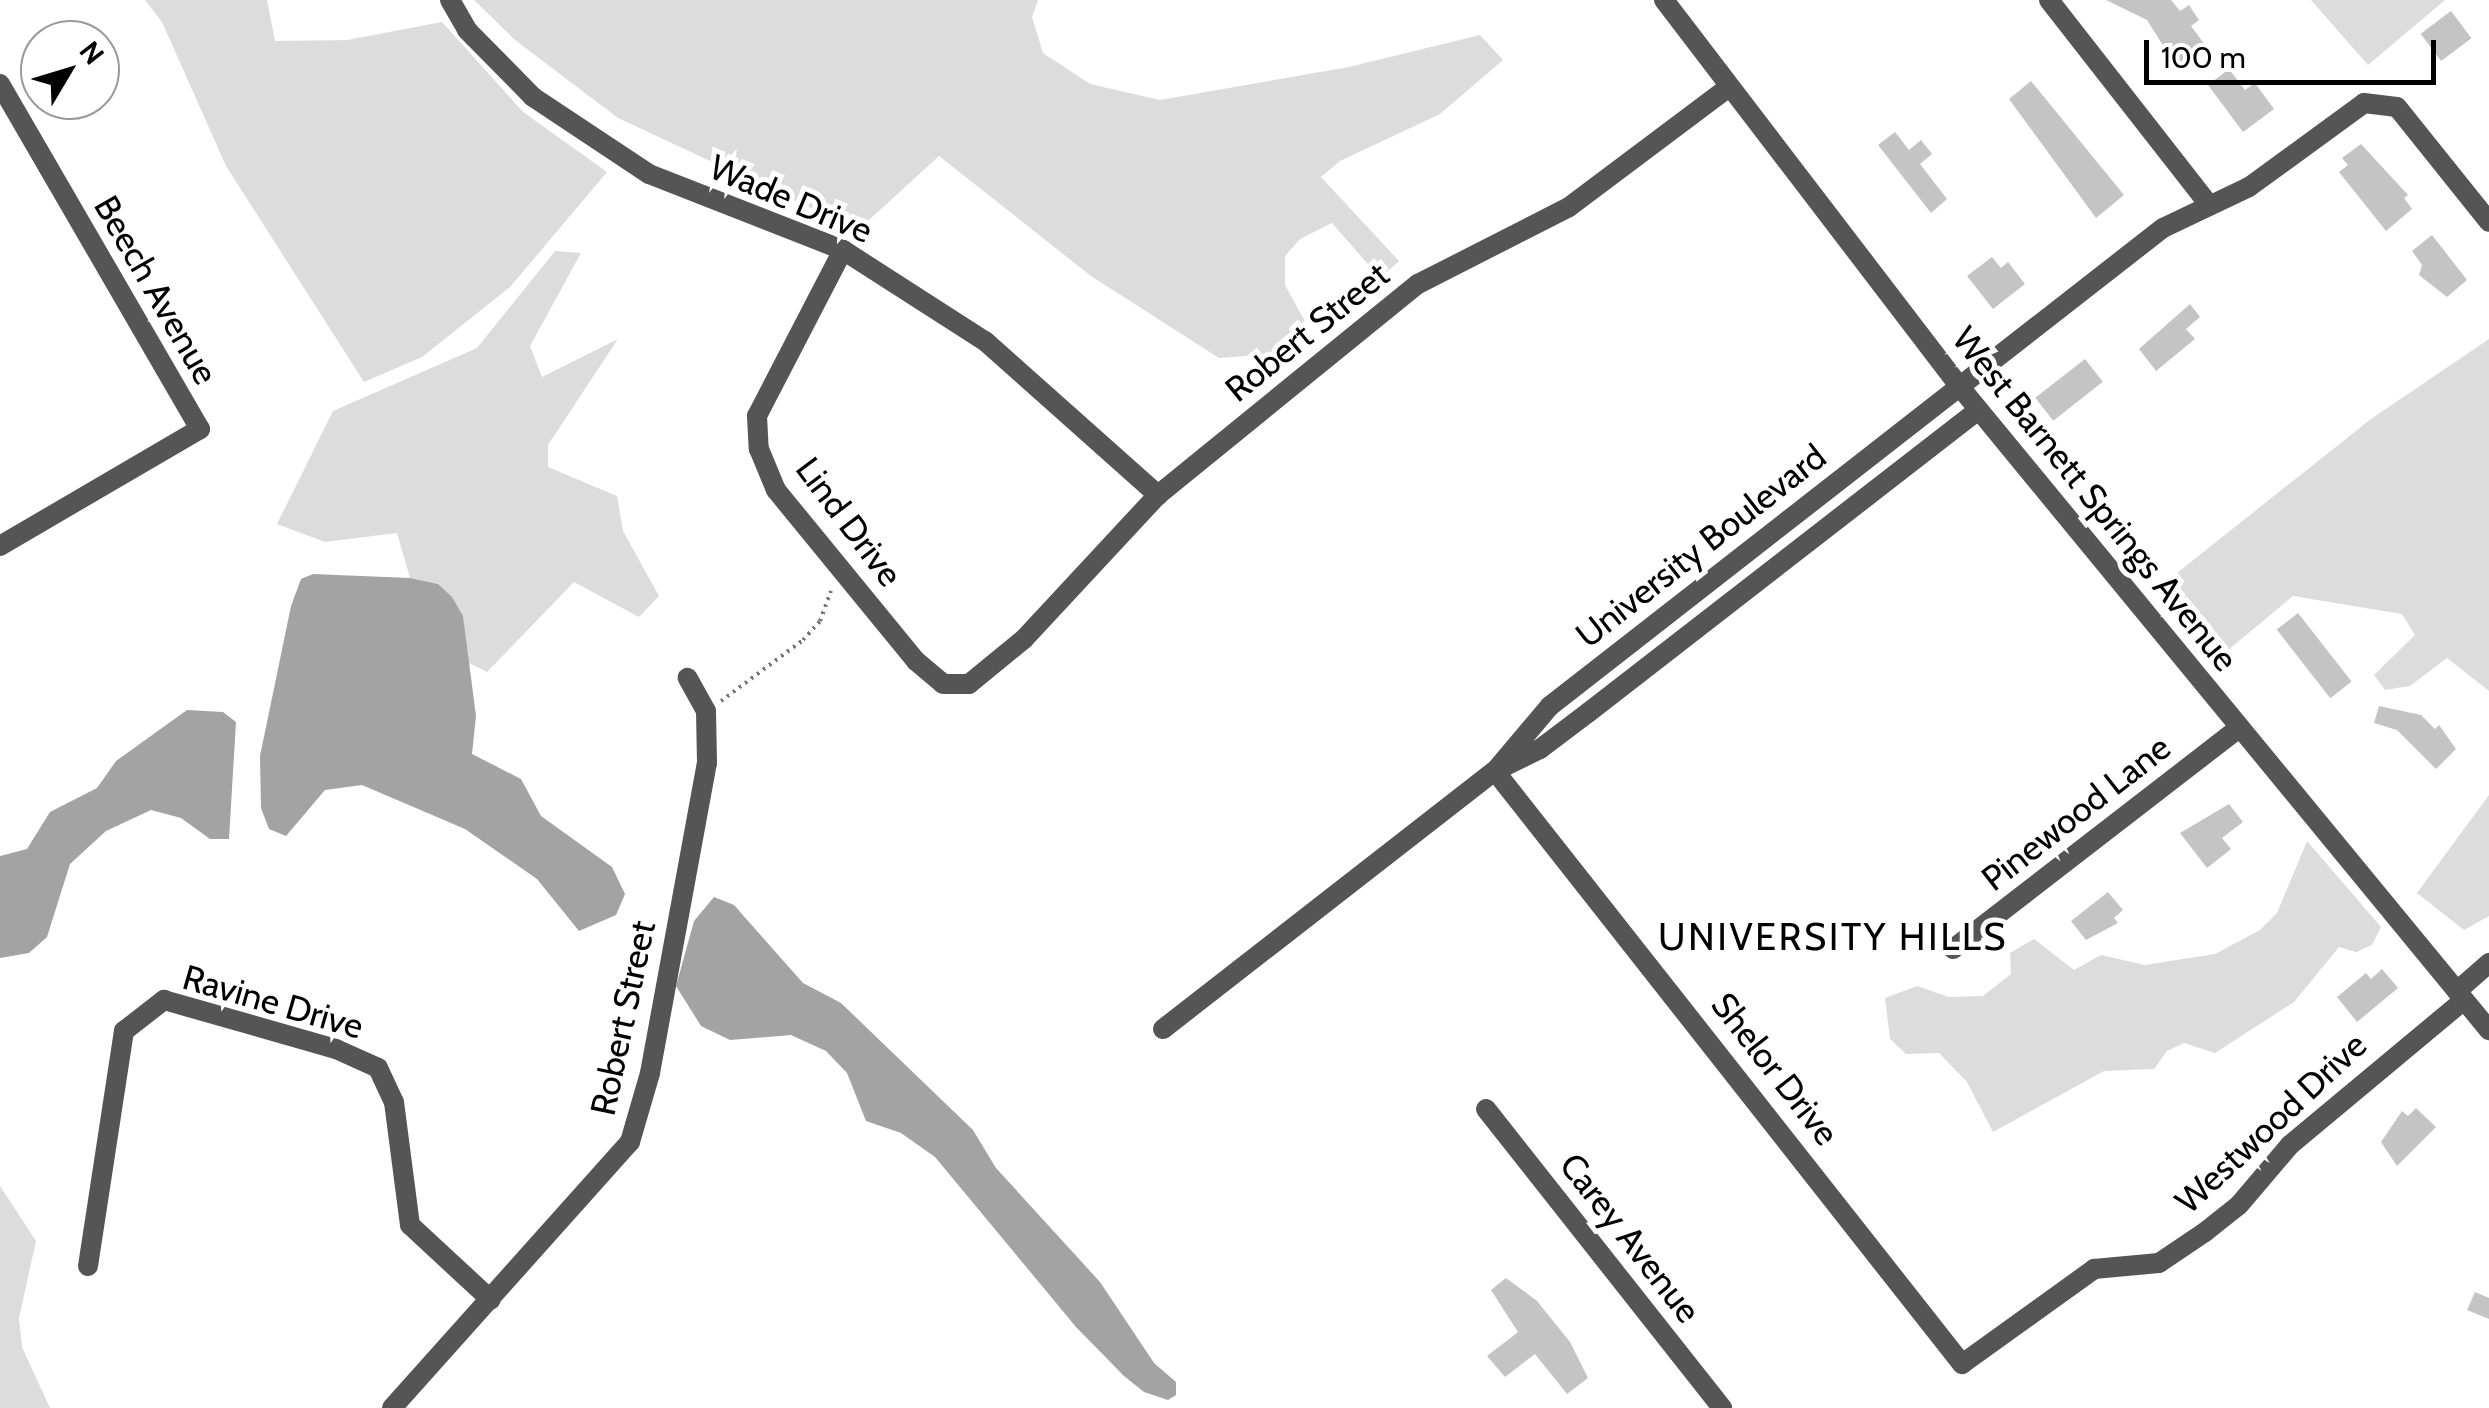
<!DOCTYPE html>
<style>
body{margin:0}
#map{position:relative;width:2489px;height:1408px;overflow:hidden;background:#fff;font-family:Cabin,sans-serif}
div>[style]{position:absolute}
.green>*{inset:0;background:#dcdcdc}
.water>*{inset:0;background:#a3a3a3}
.building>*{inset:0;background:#c4c4c4;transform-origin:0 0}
.path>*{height:4px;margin-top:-2px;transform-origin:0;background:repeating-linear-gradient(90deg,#777 0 2.5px,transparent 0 7.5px)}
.minor>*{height:20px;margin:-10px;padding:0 10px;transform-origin:10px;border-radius:10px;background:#555}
span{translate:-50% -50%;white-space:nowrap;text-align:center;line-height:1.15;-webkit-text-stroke:10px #fff;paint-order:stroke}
.street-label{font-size:35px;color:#000}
.neighbourhood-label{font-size:38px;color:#000;letter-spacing:2.5px}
.north{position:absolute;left:20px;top:20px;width:100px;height:100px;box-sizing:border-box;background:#fff;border:2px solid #999;border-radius:50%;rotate:52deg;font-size:28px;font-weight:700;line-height:40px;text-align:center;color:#000}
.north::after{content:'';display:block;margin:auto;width:35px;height:45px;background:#000;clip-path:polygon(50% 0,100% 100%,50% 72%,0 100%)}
.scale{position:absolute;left:2144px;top:40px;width:292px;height:45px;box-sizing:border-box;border:5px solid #000;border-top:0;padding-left:12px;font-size:30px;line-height:35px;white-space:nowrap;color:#000;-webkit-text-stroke:8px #fff;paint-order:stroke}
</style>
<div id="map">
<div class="green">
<div style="clip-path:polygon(145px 0,267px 0,275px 41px,347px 40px,442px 22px,523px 112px,607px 172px,510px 287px,422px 357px,364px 382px,226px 166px,162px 22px)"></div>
<div style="clip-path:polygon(474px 0,1038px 0,1032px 17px,1043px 53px,1090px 84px,1160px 100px,1349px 67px,1480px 35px,1503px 60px,1440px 114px,1340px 161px,1321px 177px,1399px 261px,1380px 278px,1332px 223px,1300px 239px,1285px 256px,1285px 285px,1307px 325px,1273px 354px,1219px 358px,1091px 276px,939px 156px,858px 230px,618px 118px,515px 40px)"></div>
<div style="clip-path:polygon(2311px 0,2445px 0,2368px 65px)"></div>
<div style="clip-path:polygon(555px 251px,581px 253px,530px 346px,542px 377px,618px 339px,548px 445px,548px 467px,617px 496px,623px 531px,659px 596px,639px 617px,574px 582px,487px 672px,467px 662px,463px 616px,438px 584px,410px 578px,397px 533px,325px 542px,277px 524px,333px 411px,477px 348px)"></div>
<div style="clip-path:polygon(2489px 339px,2489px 691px,2447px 658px,2410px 686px,2385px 690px,2374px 675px,2415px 635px,2402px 614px,2293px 596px,2222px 655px,2158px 588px,2371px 419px)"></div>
<div style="clip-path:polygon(2489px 795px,2489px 916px,2464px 930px,2417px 893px)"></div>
<div style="clip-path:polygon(2307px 841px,2381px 927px,2372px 945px,2356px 952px,2339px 947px,2294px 1002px,2215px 1053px,2184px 1043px,2167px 1051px,2154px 1069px,2104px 1071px,1993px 1132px,1967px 1082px,1939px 1053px,1906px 1054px,1890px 1039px,1885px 998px,1917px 986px,1949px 997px,1983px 996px,2011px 974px,2010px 953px,2034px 939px,2074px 970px,2101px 955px,2145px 965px,2215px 954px,2260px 930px,2277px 913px)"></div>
<div style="clip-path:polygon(0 1186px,36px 1241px,19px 1318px,22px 1347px,50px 1408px,0 1408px)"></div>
</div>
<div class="water">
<div style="clip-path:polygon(313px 574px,410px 578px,438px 584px,452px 597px,463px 616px,476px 716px,472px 754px,521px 779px,541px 816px,612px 867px,625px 894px,616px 915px,579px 931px,537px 879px,465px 829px,362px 785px,325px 790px,286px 836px,269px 829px,261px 808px,260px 756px,291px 606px,301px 579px)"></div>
<div style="clip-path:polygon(187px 710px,223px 712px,236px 722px,229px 839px,210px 839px,181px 818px,151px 810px,106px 831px,70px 864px,47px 937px,29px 953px,0 958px,0 856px,27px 849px,50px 812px,97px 788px,116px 761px)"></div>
<div style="clip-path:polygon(714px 897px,734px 905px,803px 983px,841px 1003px,973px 1130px,996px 1168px,1100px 1282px,1154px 1363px,1176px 1382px,1176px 1395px,1168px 1400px,1144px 1392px,1124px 1376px,1076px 1327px,935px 1157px,901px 1133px,866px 1121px,847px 1073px,826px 1051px,791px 1035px,730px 1040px,701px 1026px,676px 986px,694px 921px)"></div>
</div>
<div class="building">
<div style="clip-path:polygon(2106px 0,2171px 0,2180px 11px,2189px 5px,2199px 20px,2191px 26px,2205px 45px,2176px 66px,2147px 20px)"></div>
<div style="left:2451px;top:11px;width:34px;height:38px;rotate:53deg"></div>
<div style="clip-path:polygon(2229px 69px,2245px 90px,2255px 83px,2274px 109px,2243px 132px,2208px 85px)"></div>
<div style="clip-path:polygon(2031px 81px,2124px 195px,2096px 218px,2009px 99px)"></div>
<div style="clip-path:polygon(1895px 132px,1909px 150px,1921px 140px,1932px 154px,1920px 164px,1947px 199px,1931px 213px,1878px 145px)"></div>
<div style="clip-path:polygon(2361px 144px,2408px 195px,2404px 198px,2412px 209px,2386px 231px,2339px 172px,2348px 165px,2342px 158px)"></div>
<div style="clip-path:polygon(2432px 235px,2467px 280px,2447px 297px,2419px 275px,2422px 265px,2412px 251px)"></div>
<div style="clip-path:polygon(1992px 257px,2001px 268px,2008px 262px,2025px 284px,1993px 309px,1967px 276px)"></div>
<div style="clip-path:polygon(2190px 304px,2200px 317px,2186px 329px,2195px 339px,2156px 371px,2139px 349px)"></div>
<div style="left:2085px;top:359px;width:29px;height:63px;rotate:52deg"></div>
<div style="left:2298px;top:613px;width:87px;height:27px;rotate:52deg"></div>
<div style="clip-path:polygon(2379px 706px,2421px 715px,2435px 729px,2439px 725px,2456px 749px,2436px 769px,2397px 730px,2374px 723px)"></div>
<div style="clip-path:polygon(2229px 804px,2243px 822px,2222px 838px,2231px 849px,2207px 868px,2180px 833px)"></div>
<div style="clip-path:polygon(2108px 892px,2123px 910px,2114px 918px,2118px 923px,2086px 940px,2071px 921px)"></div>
<div style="clip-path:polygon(2382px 969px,2398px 988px,2357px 1022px,2337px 997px,2366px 973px,2371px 979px)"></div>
<div style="clip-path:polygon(2416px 1108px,2436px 1127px,2397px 1166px,2381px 1142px,2402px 1111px,2408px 1116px)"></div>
<div style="clip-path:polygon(1506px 1278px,1537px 1301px,1570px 1342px,1588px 1378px,1567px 1394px,1535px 1354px,1505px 1377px,1487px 1356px,1518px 1332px,1491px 1290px)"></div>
<div style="clip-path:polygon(2475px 1292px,2489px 1298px,2489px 1319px,2467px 1310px)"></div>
</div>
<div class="path">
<div style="left:721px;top:701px;width:102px;rotate:-36.6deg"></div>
<div style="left:803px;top:640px;width:25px;rotate:-48deg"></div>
<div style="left:820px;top:621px;width:32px;rotate:-70deg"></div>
</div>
<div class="minor">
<div style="left:450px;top:0;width:34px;rotate:60deg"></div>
<div style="left:467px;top:30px;width:94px;rotate:45.4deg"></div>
<div style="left:533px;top:97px;width:139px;rotate:33.6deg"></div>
<div style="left:649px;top:174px;width:208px;rotate:21.4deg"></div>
<div style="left:843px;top:250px;width:169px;rotate:32.7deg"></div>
<div style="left:985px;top:341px;width:232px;rotate:41.7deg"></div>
<div style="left:1664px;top:0;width:487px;rotate:52.6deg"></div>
<div style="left:1960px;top:387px;width:833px;rotate:50.56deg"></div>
<div style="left:2049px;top:0;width:260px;rotate:52deg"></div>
<div style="left:0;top:84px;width:399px;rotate:59.9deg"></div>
<div style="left:200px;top:429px;width:232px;rotate:149.7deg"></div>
<div style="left:843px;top:250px;width:187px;rotate:117.4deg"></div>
<div style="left:757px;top:416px;width:33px;rotate:87deg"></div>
<div style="left:759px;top:449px;width:44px;rotate:67.5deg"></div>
<div style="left:776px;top:490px;width:221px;rotate:50.7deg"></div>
<div style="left:916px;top:661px;width:35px;rotate:40deg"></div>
<div style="left:943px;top:684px;width:26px"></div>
<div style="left:969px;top:684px;width:71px;rotate:-39.3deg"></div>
<div style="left:1024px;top:639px;width:197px;rotate:-47.1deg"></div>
<div style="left:1158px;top:495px;width:335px;rotate:-39.1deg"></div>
<div style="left:1418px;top:284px;width:169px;rotate:-27deg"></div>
<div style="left:1569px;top:207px;width:200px;rotate:-36.9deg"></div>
<div style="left:1495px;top:771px;width:755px;rotate:51.78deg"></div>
<div style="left:1962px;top:1364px;width:163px;rotate:-35.7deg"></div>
<div style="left:2094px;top:1269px;width:65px;rotate:-5.3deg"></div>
<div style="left:2159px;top:1263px;width:55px;rotate:-34deg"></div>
<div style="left:2205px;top:1232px;width:43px;rotate:-38.5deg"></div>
<div style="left:2239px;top:1205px;width:79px;rotate:-49.6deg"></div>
<div style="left:2290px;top:1145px;width:226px;rotate:-39.8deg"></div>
<div style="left:1495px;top:771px;width:85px;rotate:-49.8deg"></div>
<div style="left:1550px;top:706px;width:777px;rotate:-37.95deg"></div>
<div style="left:2163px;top:228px;width:95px;rotate:-25.5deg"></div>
<div style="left:2249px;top:187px;width:142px;rotate:-36.1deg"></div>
<div style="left:2364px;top:103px;width:33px;rotate:7deg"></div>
<div style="left:2397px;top:107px;width:147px;rotate:51.3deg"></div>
<div style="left:1953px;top:949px;width:361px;rotate:-37.7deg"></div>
<div style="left:2457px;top:991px;width:43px;rotate:-41.2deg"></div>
<div style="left:1163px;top:1029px;width:420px;rotate:-37.9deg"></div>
<div style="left:1495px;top:771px;width:50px;rotate:-26.1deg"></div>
<div style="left:1540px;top:749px;width:61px;rotate:-37.1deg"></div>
<div style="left:1589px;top:712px;width:493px;rotate:-37.8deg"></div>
<div style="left:1486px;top:1109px;width:381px;rotate:51.7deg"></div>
<div style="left:88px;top:1266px;width:238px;rotate:-81.3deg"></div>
<div style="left:124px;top:1031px;width:51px;rotate:-37.8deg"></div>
<div style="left:164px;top:1000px;width:179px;rotate:15.9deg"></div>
<div style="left:336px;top:1049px;width:46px;rotate:24.3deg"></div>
<div style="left:378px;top:1068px;width:38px;rotate:65deg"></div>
<div style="left:394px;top:1102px;width:124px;rotate:82.6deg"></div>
<div style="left:410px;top:1225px;width:110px;rotate:42.8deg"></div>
<div style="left:392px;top:1408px;width:357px;rotate:-48.2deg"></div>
<div style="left:630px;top:1142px;width:72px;rotate:-73.8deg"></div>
<div style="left:650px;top:1073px;width:315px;rotate:-79.6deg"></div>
<div style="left:707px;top:763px;width:52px;rotate:-91.1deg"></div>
<div style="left:706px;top:711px;width:38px;rotate:-119deg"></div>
</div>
<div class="street-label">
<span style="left:791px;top:199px;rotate:23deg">Wade Drive</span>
<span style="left:156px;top:290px;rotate:60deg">Beech Avenue</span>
<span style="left:1307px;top:332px;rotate:-39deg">Robert Street</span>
<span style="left:2095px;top:499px;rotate:51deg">West Barnett Springs Avenue</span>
<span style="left:849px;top:522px;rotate:53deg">Lind Drive</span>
<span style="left:1701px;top:546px;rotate:-38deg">University Boulevard</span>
<span style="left:2076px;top:813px;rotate:-38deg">Pinewood Lane</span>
<span style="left:273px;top:1002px;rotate:16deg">Ravine Drive</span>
<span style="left:623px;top:1018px;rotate:-78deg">Robert Street</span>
<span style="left:1775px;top:1069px;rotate:52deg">Shelor Drive</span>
<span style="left:2271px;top:1123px;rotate:-43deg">Westwood Drive</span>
<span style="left:1630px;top:1238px;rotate:52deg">Carey Avenue</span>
</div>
<div class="neighbourhood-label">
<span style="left:1833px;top:937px">UNIVERSITY HILLS</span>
</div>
<div class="north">N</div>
<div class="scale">100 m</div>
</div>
